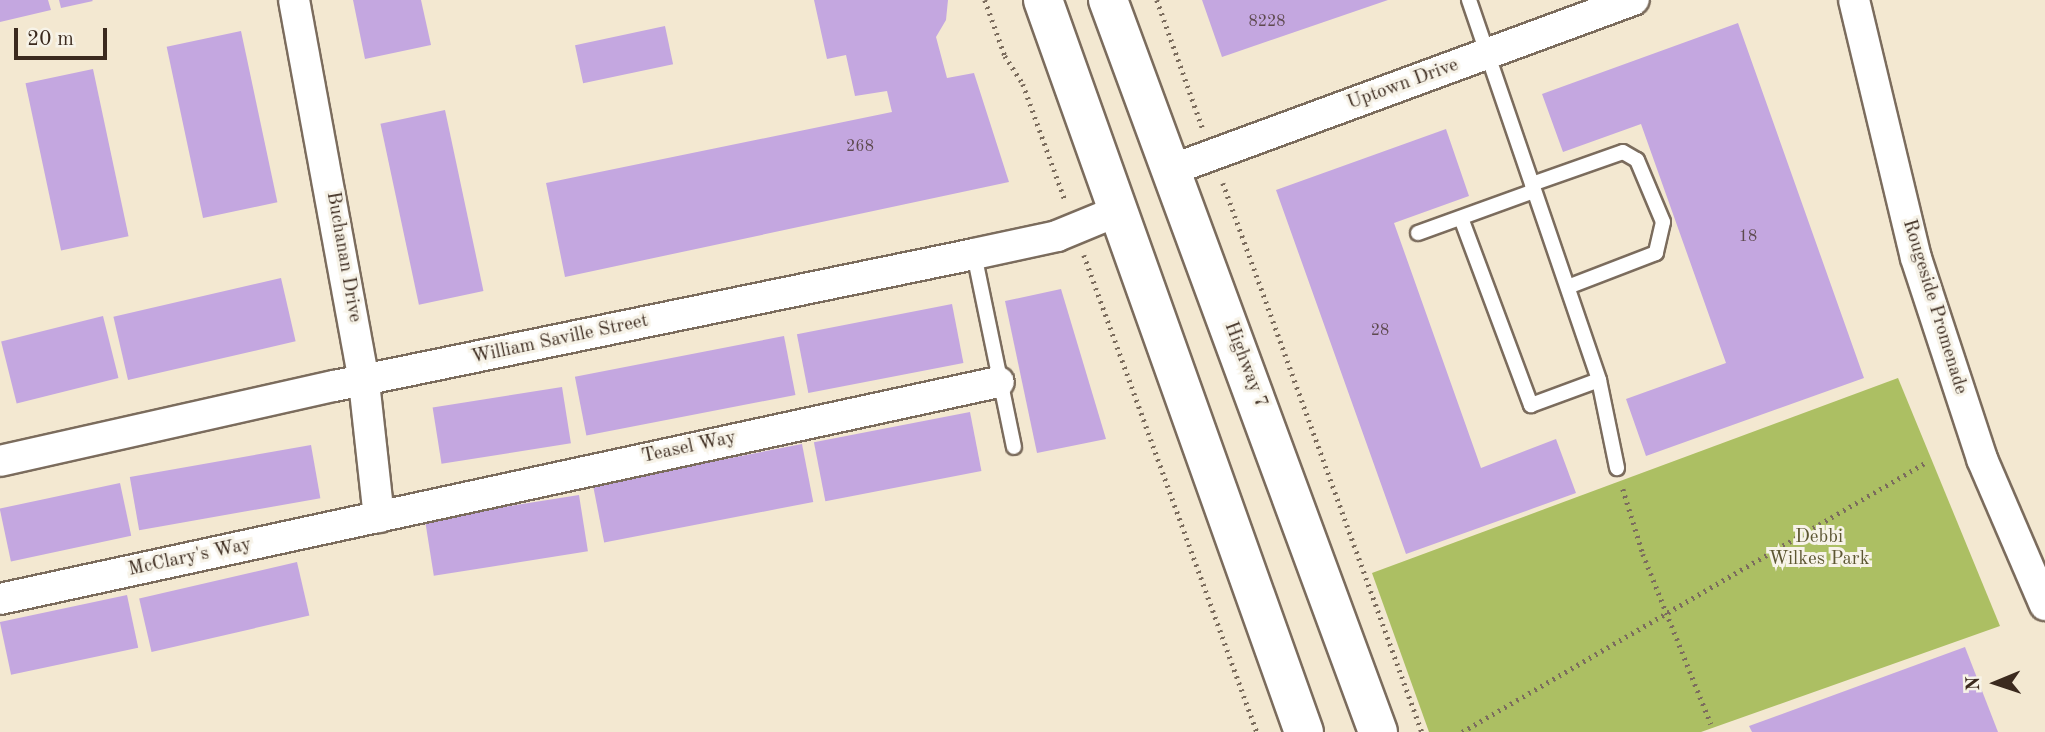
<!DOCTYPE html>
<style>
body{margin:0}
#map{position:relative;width:2045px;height:732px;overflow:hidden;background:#f3e8d1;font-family:"Old Standard TT",serif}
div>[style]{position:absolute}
.green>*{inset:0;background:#acbf63}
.building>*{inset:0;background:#c4a7e0;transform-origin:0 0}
.path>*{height:4.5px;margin-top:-2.25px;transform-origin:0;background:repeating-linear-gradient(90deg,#7b6c5d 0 2px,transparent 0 7px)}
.roads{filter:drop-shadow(2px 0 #7b6c5d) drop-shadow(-2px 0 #7b6c5d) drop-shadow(0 2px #7b6c5d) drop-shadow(0 -2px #7b6c5d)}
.service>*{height:14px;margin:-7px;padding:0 7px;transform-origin:7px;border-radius:7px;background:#fff}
.minor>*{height:30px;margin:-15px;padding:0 15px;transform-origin:15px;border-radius:15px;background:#fff}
.primary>*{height:38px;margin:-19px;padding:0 19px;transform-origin:19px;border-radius:19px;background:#fff}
span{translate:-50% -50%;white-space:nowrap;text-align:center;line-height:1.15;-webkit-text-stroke:6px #f7f3e8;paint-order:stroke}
.number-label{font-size:16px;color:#5d494e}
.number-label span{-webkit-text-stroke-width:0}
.street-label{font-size:19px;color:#3b2a1e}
.park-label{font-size:19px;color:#5d5733}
.north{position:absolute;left:1961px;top:648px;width:70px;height:70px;-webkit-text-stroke:5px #f7f3e8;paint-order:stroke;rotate:268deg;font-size:19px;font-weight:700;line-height:28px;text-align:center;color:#3b2a1e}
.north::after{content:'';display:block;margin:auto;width:24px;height:32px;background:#3b2a1e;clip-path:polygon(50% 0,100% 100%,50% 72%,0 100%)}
.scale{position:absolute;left:14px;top:28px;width:93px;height:32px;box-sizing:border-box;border:4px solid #3b2a1e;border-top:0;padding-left:9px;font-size:21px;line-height:24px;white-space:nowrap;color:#3b2a1e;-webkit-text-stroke:5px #f7f3e8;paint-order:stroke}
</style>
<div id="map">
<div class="green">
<div style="clip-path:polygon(1898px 378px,2000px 626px,1701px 732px,1429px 732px,1372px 573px)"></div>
</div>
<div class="building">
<div style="clip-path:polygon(0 0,48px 0,51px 10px,0 22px)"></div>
<div style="clip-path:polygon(59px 0,92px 0,93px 1px,61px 8px)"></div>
<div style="clip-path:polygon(353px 0,421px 0,431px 45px,365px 59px)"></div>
<div style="clip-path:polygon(814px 0,948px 0,946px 20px,936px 37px,947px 78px,974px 73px,1009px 182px,565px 277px,546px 183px,892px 112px,887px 91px,855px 96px,846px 55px,827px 59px)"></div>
<div style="clip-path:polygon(1202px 0,1388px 0,1222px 57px)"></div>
<div style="clip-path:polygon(1738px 23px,1864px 378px,1646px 456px,1626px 399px,1726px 363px,1641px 124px,1563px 152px,1542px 94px)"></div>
<div style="left:665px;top:26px;width:39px;height:92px;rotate:78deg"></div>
<div style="left:241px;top:31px;width:175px;height:76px;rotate:78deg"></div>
<div style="left:93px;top:69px;width:171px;height:69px;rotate:78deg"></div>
<div style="left:445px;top:110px;width:185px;height:66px;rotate:78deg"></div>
<div style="clip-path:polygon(1446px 129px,1469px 196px,1394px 223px,1481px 468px,1556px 439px,1576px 493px,1406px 554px,1276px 190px)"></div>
<div style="left:281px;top:278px;width:65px;height:172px;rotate:77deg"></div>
<div style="clip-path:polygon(1061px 289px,1106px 439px,1037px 453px,1005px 301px)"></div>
<div style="left:952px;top:304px;width:60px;height:158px;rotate:79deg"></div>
<div style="left:103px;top:316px;width:64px;height:105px;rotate:76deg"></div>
<div style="left:784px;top:336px;width:60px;height:213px;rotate:79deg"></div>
<div style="left:562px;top:387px;width:57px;height:131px;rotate:81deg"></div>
<div style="left:970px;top:412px;width:60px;height:159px;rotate:79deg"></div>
<div style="left:802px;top:444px;width:59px;height:213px;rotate:79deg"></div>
<div style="left:311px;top:445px;width:54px;height:184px;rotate:80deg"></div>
<div style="left:120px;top:483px;width:54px;height:123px;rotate:78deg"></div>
<div style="left:579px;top:495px;width:57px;height:156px;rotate:81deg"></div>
<div style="left:297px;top:562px;width:55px;height:162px;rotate:77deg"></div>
<div style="left:127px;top:595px;width:54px;height:130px;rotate:78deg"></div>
<div style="clip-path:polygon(1965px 647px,1998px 732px,1752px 732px,1749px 726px)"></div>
</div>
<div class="path">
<div style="left:985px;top:0;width:59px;rotate:70.3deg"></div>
<div style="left:1005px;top:56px;width:33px;rotate:57deg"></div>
<div style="left:1023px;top:84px;width:123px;rotate:70.1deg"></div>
<div style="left:1157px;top:0;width:137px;rotate:70.4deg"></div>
<div style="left:1223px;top:183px;width:584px;rotate:70.08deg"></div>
<div style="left:1084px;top:255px;width:507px;rotate:70.07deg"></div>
<div style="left:1623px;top:489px;width:68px;rotate:72.9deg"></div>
<div style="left:1643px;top:554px;width:183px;rotate:68.2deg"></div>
<div style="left:1462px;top:732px;width:535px;rotate:-30.16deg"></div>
</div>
<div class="roads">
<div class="service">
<div style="left:1469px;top:0;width:402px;rotate:71.1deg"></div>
<div style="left:1599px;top:380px;width:90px;rotate:78.4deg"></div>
<div style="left:1532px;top:184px;width:96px;rotate:-19.4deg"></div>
<div style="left:1623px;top:152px;width:16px;rotate:30deg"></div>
<div style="left:1637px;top:160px;width:67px;rotate:67.2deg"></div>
<div style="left:1663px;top:222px;width:32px;rotate:103deg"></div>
<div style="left:1656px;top:253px;width:94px;rotate:158.9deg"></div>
<div style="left:1461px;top:218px;width:200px;rotate:69.5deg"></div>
<div style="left:1531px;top:405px;width:72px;rotate:-20.2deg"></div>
<div style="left:1418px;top:233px;width:123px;rotate:-19.9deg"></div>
<div style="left:974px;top:254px;width:197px;rotate:78.3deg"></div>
</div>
<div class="minor">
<div style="left:294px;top:0;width:388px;rotate:79.6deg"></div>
<div style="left:364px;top:382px;width:136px;rotate:83.7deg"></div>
<div style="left:1854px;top:0;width:265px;rotate:76.5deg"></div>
<div style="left:1916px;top:258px;width:212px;rotate:71.8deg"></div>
<div style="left:1982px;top:459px;width:159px;rotate:66.7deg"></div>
<div style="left:1171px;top:170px;width:493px;rotate:-20.2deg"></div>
<div style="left:0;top:461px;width:342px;rotate:-12.7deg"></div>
<div style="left:334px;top:386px;width:653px;rotate:-11.65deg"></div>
<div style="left:974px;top:254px;width:85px;rotate:-12.2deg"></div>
<div style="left:1057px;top:236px;width:66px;rotate:-22.3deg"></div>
<div style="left:0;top:599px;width:1022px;rotate:-12.26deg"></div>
</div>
<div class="primary">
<div style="left:1043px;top:0;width:777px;rotate:70.38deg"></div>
<div style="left:1108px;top:0;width:780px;rotate:69.75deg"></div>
</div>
</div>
<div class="number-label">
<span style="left:1267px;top:22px">8228</span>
<span style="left:860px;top:147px">268</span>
<span style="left:1748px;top:237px">18</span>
<span style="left:1380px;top:331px">28</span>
</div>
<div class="street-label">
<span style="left:1403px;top:85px;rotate:-20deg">Uptown Drive</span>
<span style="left:343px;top:257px;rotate:80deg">Buchanan Drive</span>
<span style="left:1934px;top:307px;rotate:73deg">Rougeside Promenade</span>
<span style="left:560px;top:340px;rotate:-12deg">William Saville Street</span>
<span style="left:1245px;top:365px;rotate:69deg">Highway 7</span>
<span style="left:689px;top:448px;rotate:-12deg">Teasel Way</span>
<span style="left:190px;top:558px;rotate:-12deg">McClary's Way</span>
</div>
<div class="park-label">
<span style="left:1819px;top:549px">Debbi<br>Wilkes Park</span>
</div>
<div class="north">N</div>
<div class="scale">20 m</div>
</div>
